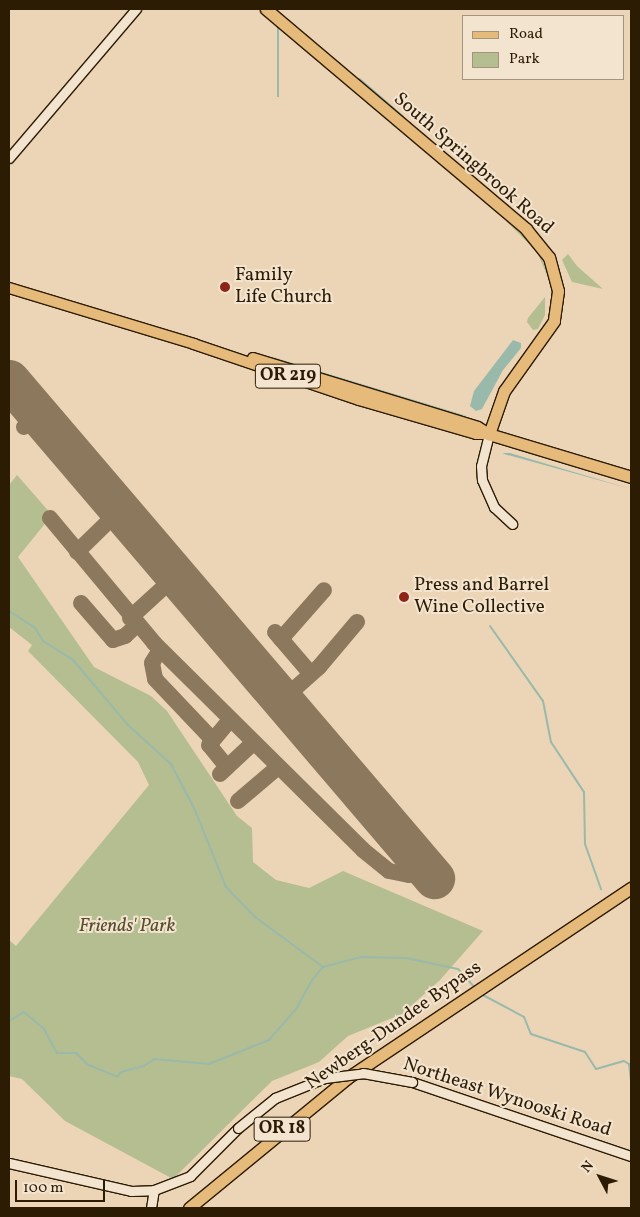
<!DOCTYPE html>
<style>
body{margin:0}
#map{position:relative;width:640px;height:1217px;overflow:hidden;background:#ecd5b6;font-family:Vollkorn,serif}
div>[style]{position:absolute}
.green>*{inset:0;background:#b5be90}
.water>*{inset:0;background:#99b9ab;transform-origin:0 0}
.stream>*{height:2px;margin:-1px;padding:0 1px;transform-origin:1px;border-radius:1px;background:#99b9ab}
.taxiway>*{height:16px;margin:-8px;padding:0 8px;transform-origin:8px;border-radius:8px;background:#8c785d}
.runway>*{height:41px;margin:-20.5px;padding:0 20.5px;transform-origin:20.5px;border-radius:20.5px;background:#8c785d}
.roads{filter:drop-shadow(1px 0 #2d1c04) drop-shadow(-1px 0 #2d1c04) drop-shadow(0 1px #2d1c04) drop-shadow(0 -1px #2d1c04)}
.secondary>*{height:9px;margin:-4.5px;padding:0 4.5px;transform-origin:4.5px;border-radius:4.5px;background:#f3e4d0}
.primary>*{height:10px;margin:-5px;padding:0 5px;transform-origin:5px;border-radius:5px;background:#e6ba7b}
.highway>*{height:11px;margin:-5.5px;padding:0 5.5px;transform-origin:5.5px;border-radius:5.5px;background:#e6ba7b}
.bridges{filter:drop-shadow(1px 0 #2d1c04) drop-shadow(-1px 0 #2d1c04) drop-shadow(0 1px #2d1c04) drop-shadow(0 -1px #2d1c04)}
.secondary-bridge>*{height:9px;margin:-4.5px;padding:0 4.5px;transform-origin:4.5px;border-radius:4.5px;background:#f3e4d0}
.dots>*{width:14px;height:14px;translate:-50% -50%;box-sizing:border-box;border:2px solid #f3e4d0;border-radius:50%}
span{translate:-50% -50%;white-space:nowrap;text-align:center;line-height:1.15;-webkit-text-stroke:4px #f3e4d0;paint-order:stroke}
.shield-label span{padding:1px 4px;background:#f3e4d0;border:1px solid;border-radius:4px;-webkit-text-stroke-width:0}
.shield-label{font-size:18px;color:#2d1c04;font-weight:700}
.street-label{font-size:19px;color:#2d1c04}
.poi-label{font-size:19px;color:#2d1c04}
.left{translate:0 -50%;text-align:left}
.park-label{font-size:19px;color:#564d2e;font-style:italic}
.frame{position:absolute;inset:0;border:10px solid #2d1c04;pointer-events:none}
.legend{position:absolute;left:462px;top:15px;width:162px;height:65px;box-sizing:border-box;background:#f3e4d0;border:1px solid #a4947e;margin:0;padding:6px 9px;list-style:none;font-size:15px;color:#2d1c04}
.legend li{display:flex;align-items:center;gap:10px;height:25px}
.legend b{width:25px;border:1px solid #a4947e}
.north{position:absolute;left:575px;top:1152px;width:50px;height:50px;-webkit-text-stroke:4px #f3e4d0;paint-order:stroke;rotate:310deg;font-size:14px;font-weight:700;line-height:20px;text-align:center;color:#2d1c04}
.north::after{content:'';display:block;margin:auto;width:18px;height:22px;background:#2d1c04;clip-path:polygon(50% 0,100% 100%,50% 72%,0 100%)}
.scale{position:absolute;left:15px;top:1180px;width:90px;height:22px;box-sizing:border-box;border:2px solid #2d1c04;border-top:0;padding-left:6px;font-size:15px;line-height:18px;white-space:nowrap;color:#2d1c04;-webkit-text-stroke:4px #f3e4d0;paint-order:stroke}
</style>
<div id="map">
<div class="green">
<div style="clip-path:polygon(506px 221px,528px 239px,538px 253px,545px 265px,550px 282px,537px 252px)"></div>
<div style="clip-path:polygon(568px 254px,577px 266px,603px 289px,572px 282px,562px 260px)"></div>
<div style="clip-path:polygon(545px 297px,545px 315px,538px 329px,533px 330px,527px 322px,528px 318px)"></div>
<div style="clip-path:polygon(17px 475px,52px 515px,18px 557px,94px 667px,151px 696px,167px 711px,237px 816px,252px 828px,253px 862px,276px 880px,309px 888px,343px 871px,483px 931px,440px 980px,402px 1014px,348px 1036px,319px 1062px,272px 1081px,173px 1179px,65px 1121px,22px 1079px,9px 1076px,9px 940px,16px 946px,149px 785px,138px 762px,28px 651px,32px 645px,9px 627px,9px 485px)"></div>
</div>
<div class="water">
<div style="left:277px;top:9px;width:2px;height:88px"></div>
<div style="clip-path:polygon(360px 78px,404px 116px,403px 117px,358px 79px)"></div>
<div style="clip-path:polygon(513px 340px,521px 343px,521px 348px,503px 370px,482px 409px,476px 411px,470px 406px,474px 391px)"></div>
<div style="clip-path:polygon(265px 356px,276px 358px,467px 416px,460px 415px)"></div>
<div style="clip-path:polygon(503px 453px,510px 453px,631px 489px,504px 454px)"></div>
</div>
<div class="stream">
<div style="left:9px;top:611px;width:31px;rotate:33deg"></div>
<div style="left:35px;top:628px;width:15px;rotate:58deg"></div>
<div style="left:43px;top:641px;width:36px;rotate:32deg"></div>
<div style="left:73px;top:660px;width:84px;rotate:49.8deg"></div>
<div style="left:127px;top:724px;width:59px;rotate:42.3deg"></div>
<div style="left:171px;top:764px;width:52px;rotate:62.4deg"></div>
<div style="left:195px;top:810px;width:83px;rotate:68.1deg"></div>
<div style="left:226px;top:887px;width:42px;rotate:46deg"></div>
<div style="left:255px;top:917px;width:84px;rotate:36.3deg"></div>
<div style="left:490px;top:626px;width:92px;rotate:54.8deg"></div>
<div style="left:543px;top:701px;width:42px;rotate:79deg"></div>
<div style="left:551px;top:742px;width:60px;rotate:56.6deg"></div>
<div style="left:584px;top:792px;width:52px;rotate:88.9deg"></div>
<div style="left:585px;top:844px;width:48px;rotate:70.4deg"></div>
<div style="left:631px;top:941px;width:2px;rotate:90deg"></div>
<div style="left:481px;top:994px;width:49px;rotate:28.1deg"></div>
<div style="left:524px;top:1017px;width:18px;rotate:68deg"></div>
<div style="left:531px;top:1034px;width:57px;rotate:18.4deg"></div>
<div style="left:585px;top:1052px;width:20px;rotate:57deg"></div>
<div style="left:596px;top:1069px;width:29px;rotate:-16deg"></div>
<div style="left:624px;top:1061px;width:6px;rotate:31deg"></div>
<div style="left:629px;top:1064px;width:17px;rotate:83deg"></div>
<div style="left:9px;top:1021px;width:17px;rotate:-31deg"></div>
<div style="left:24px;top:1012px;width:26px;rotate:40deg"></div>
<div style="left:44px;top:1029px;width:27px;rotate:62deg"></div>
<div style="left:57px;top:1053px;width:19px"></div>
<div style="left:76px;top:1053px;width:16px;rotate:45deg"></div>
<div style="left:87px;top:1064px;width:33px;rotate:23deg"></div>
<div style="left:117px;top:1077px;width:6px;rotate:-51deg"></div>
<div style="left:121px;top:1072px;width:24px;rotate:-15deg"></div>
<div style="left:144px;top:1066px;width:12px;rotate:-35deg"></div>
<div style="left:154px;top:1059px;width:55px;rotate:5.2deg"></div>
<div style="left:209px;top:1064px;width:65px;rotate:-21.8deg"></div>
<div style="left:269px;top:1040px;width:41px;rotate:-48.9deg"></div>
<div style="left:296px;top:1009px;width:33px;rotate:-61deg"></div>
<div style="left:312px;top:980px;width:17px;rotate:-50deg"></div>
<div style="left:323px;top:967px;width:38px;rotate:-15deg"></div>
<div style="left:360px;top:957px;width:46px;rotate:1.2deg"></div>
<div style="left:406px;top:958px;width:53px;rotate:11.9deg"></div>
<div style="left:458px;top:969px;width:24px;rotate:48deg"></div>
</div>
<div class="taxiway">
<div style="left:24px;top:427px;width:19px;rotate:-43deg"></div>
<div style="left:50px;top:518px;width:163px;rotate:50.2deg"></div>
<div style="left:154px;top:643px;width:294px;rotate:44.7deg"></div>
<div style="left:363px;top:850px;width:33px;rotate:39deg"></div>
<div style="left:389px;top:871px;width:20px;rotate:11deg"></div>
<div style="left:409px;top:875px;width:12px;rotate:-31deg"></div>
<div style="left:419px;top:869px;width:10px;rotate:-96deg"></div>
<div style="left:77px;top:552px;width:60px;rotate:-44.3deg"></div>
<div style="left:81px;top:603px;width:49px;rotate:49.1deg"></div>
<div style="left:113px;top:640px;width:13px;rotate:-18deg"></div>
<div style="left:125px;top:636px;width:16px;rotate:-43deg"></div>
<div style="left:130px;top:618px;width:62px;rotate:-42.4deg"></div>
<div style="left:275px;top:632px;width:55px;rotate:49.4deg"></div>
<div style="left:281px;top:639px;width:65px;rotate:-48.7deg"></div>
<div style="left:160px;top:650px;width:15px;rotate:122deg"></div>
<div style="left:152px;top:663px;width:16px;rotate:79deg"></div>
<div style="left:155px;top:679px;width:83px;rotate:46.5deg"></div>
<div style="left:282px;top:700px;width:50px;rotate:-41.7deg"></div>
<div style="left:319px;top:667px;width:59px;rotate:-49.8deg"></div>
<div style="left:227px;top:767px;width:28px;rotate:-129deg"></div>
<div style="left:209px;top:745px;width:33px;rotate:-50deg"></div>
<div style="left:220px;top:774px;width:45px;rotate:-43.2deg"></div>
<div style="left:238px;top:801px;width:52px;rotate:-40.4deg"></div>
</div>
<div class="runway">
<div style="left:9px;top:380px;width:655px;rotate:49.52deg"></div>
</div>
<div class="roads">
<div class="secondary">
<div style="left:9px;top:158px;width:196px;rotate:-49.6deg"></div>
<div style="left:489px;top:434px;width:33px;rotate:104deg"></div>
<div style="left:481px;top:466px;width:14px;rotate:86deg"></div>
<div style="left:482px;top:480px;width:30px;rotate:66deg"></div>
<div style="left:494px;top:507px;width:25px;rotate:43deg"></div>
<div style="left:412px;top:1082px;width:231px;rotate:18.7deg"></div>
<div style="left:9px;top:1163px;width:125px;rotate:12.9deg"></div>
<div style="left:131px;top:1191px;width:23px;rotate:-2deg"></div>
<div style="left:154px;top:1190px;width:39px;rotate:-21deg"></div>
<div style="left:190px;top:1176px;width:68px;rotate:-45deg"></div>
<div style="left:151px;top:1208px;width:18px;rotate:-81deg"></div>
</div>
<div class="primary">
<div style="left:9px;top:288px;width:193px;rotate:16.8deg"></div>
<div style="left:194px;top:344px;width:174px;rotate:18.7deg"></div>
<div style="left:359px;top:400px;width:122px;rotate:16.2deg"></div>
<div style="left:476px;top:434px;width:13px"></div>
<div style="left:253px;top:358px;width:235px;rotate:17deg"></div>
<div style="left:478px;top:427px;width:13px;rotate:32deg"></div>
</div>
<div class="highway">
<div style="left:266px;top:9px;width:341px;rotate:40.2deg"></div>
<div style="left:526px;top:229px;width:36px;rotate:51deg"></div>
<div style="left:549px;top:257px;width:35px;rotate:75deg"></div>
<div style="left:558px;top:291px;width:30px;rotate:98deg"></div>
<div style="left:554px;top:321px;width:86px;rotate:125.5deg"></div>
<div style="left:504px;top:391px;width:46px;rotate:109.2deg"></div>
<div style="left:489px;top:434px;width:148px;rotate:16.8deg"></div>
<div style="left:189px;top:1208px;width:205px;rotate:-39.4deg"></div>
<div style="left:347px;top:1078px;width:342px;rotate:-33.8deg"></div>
</div>
</div>
<div class="bridges">
<div class="secondary-bridge">
<div style="left:238px;top:1128px;width:48px;rotate:-39deg"></div>
<div style="left:275px;top:1098px;width:54px;rotate:-21.8deg"></div>
<div style="left:325px;top:1078px;width:38px;rotate:-7deg"></div>
<div style="left:363px;top:1073px;width:50px;rotate:10.4deg"></div>
</div>
</div>
<div class="dots">
<div style="left:225px;top:287px;background:#8f2418"></div>
<div style="left:404px;top:597px;background:#8f2418"></div>
</div>
<div class="shield-label">
<span style="left:288px;top:376px">OR 219</span>
<span style="left:282px;top:1129px">OR 18</span>
</div>
<div class="street-label">
<span style="left:473px;top:164px;rotate:41deg">South Springbrook Road</span>
<span style="left:394px;top:1026px;rotate:-35deg">Newberg-Dundee Bypass</span>
<span style="left:507px;top:1098px;rotate:18deg">Northeast Wynooski Road</span>
</div>
<div class="poi-label">
<span class="left" style="left:235px;top:287px">Family<br>Life Church</span>
<span class="left" style="left:414px;top:597px">Press and Barrel<br>Wine Collective</span>
</div>
<div class="park-label">
<span style="left:127px;top:927px">Friends' Park</span>
</div>
<div class="frame"></div>
<ul class="legend">
<li><b style="height:6px;background:#e6ba7b"></b>Road</li>
<li><b style="height:14px;background:#b5be90"></b>Park</li>
</ul>
<div class="north">N</div>
<div class="scale">100 m</div>
</div>
